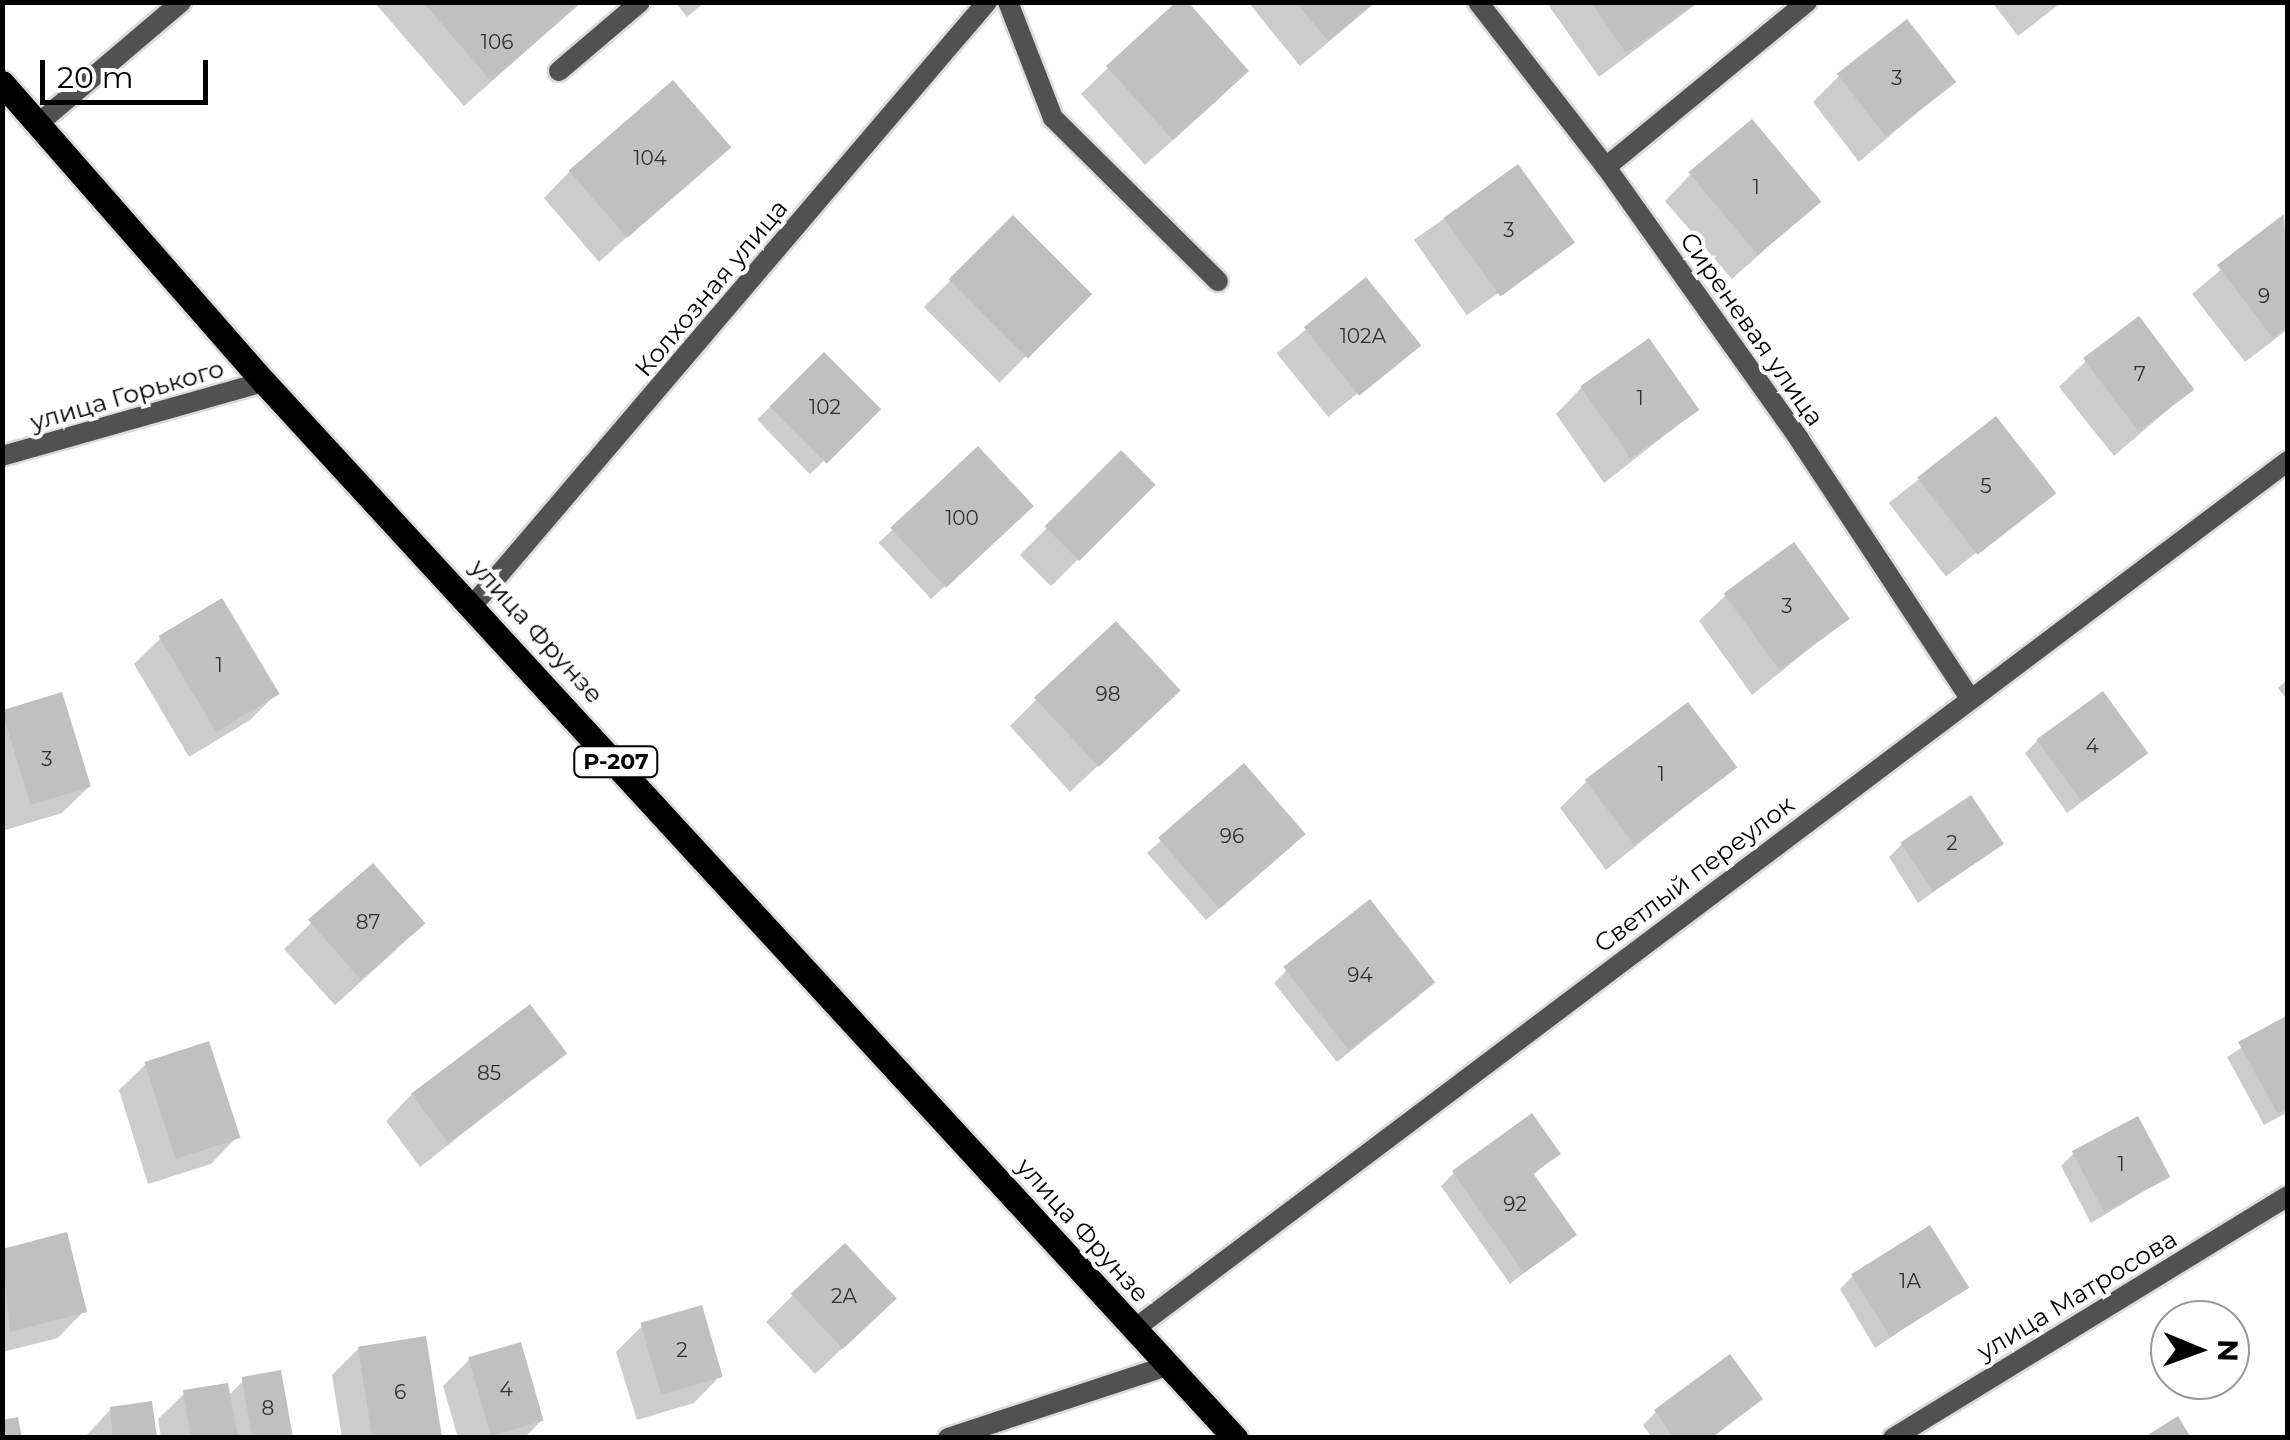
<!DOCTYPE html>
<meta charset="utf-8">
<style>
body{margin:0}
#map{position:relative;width:2290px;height:1440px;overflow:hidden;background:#fff;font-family:Montserrat,sans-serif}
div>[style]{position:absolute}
.shadow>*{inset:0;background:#0003;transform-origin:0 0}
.building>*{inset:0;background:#c0c0c0;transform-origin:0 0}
.roads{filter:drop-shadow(2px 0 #dbdbdb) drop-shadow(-2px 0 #dbdbdb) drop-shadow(0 2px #dbdbdb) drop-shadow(0 -2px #dbdbdb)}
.service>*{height:20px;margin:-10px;padding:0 10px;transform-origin:10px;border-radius:10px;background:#515151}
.minor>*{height:20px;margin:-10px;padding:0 10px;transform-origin:10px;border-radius:10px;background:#515151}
.primary>*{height:25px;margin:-12.5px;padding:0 12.5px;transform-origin:12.5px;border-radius:12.5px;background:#000}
span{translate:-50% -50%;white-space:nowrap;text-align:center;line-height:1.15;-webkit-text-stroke:8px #fff;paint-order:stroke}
.number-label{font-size:20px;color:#303030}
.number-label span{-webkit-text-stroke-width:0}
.shield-label span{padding:2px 8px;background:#fff;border:2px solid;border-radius:8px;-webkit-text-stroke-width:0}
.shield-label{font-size:22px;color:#000;font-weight:700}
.street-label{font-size:25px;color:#000}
.frame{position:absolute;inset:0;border:5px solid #000;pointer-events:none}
.north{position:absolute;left:2150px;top:1300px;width:100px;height:100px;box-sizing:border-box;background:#fff;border:2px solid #999;border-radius:50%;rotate:91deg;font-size:28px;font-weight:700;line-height:40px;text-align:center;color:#000}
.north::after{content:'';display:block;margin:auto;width:35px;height:45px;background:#000;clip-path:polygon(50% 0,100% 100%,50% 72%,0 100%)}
.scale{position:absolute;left:40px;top:60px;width:168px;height:45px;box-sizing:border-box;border:5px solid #000;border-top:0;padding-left:12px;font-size:30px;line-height:35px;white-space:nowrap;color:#000;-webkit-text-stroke:8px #fff;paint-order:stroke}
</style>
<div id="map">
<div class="shadow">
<div style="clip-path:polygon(374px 2px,581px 2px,464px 106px)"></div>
<div style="clip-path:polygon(675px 2px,705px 2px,687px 17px)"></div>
<div style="clip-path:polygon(1248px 2px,1376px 2px,1300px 66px)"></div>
<div style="clip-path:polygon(1553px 2px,1699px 2px,1599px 77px,1549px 6px)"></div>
<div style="clip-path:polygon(1992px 2px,2062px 2px,2018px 36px)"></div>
<div style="clip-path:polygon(1108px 68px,1220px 98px,1145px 165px,1081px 94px)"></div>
<div style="clip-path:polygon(1839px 76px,1953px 82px,1859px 162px,1813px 102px)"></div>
<div style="clip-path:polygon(727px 147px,599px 262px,544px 198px,570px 171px)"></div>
<div style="left:1518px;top:167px;width:92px;height:127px;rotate:55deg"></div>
<div style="clip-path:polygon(1691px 174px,1819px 201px,1732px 279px,1665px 201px)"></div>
<div style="clip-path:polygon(2284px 217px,2288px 329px,2245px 362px,2192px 294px)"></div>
<div style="left:1013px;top:218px;width:107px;height:126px;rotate:45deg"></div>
<div style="left:1366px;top:281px;width:82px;height:115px;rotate:51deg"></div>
<div style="left:824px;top:355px;width:76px;height:93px;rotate:46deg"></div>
<div style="clip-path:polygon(2086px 361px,2192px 389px,2114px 456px,2059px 387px)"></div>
<div style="clip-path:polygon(1582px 387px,1697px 410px,1604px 483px,1556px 414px)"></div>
<div style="left:1995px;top:420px;width:93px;height:135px;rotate:52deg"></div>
<div style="left:978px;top:450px;width:77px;height:136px;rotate:47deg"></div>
<div style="left:1121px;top:454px;width:44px;height:143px;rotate:45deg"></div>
<div style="clip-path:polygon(1726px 595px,1846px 619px,1752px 695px,1699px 621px)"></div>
<div style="clip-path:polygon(161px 638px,276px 694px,250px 720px,189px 757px,134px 664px)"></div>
<div style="clip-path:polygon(2288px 679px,2288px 701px,2278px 688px)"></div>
<div style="clip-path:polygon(61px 695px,89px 787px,62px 813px,2px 831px,2px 712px)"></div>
<div style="clip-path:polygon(1036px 700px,1151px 716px,1070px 792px,1010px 726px)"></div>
<div style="clip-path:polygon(2038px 740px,2145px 754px,2067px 813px,2025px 753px)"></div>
<div style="clip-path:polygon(1244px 767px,1290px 847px,1206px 920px,1147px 853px)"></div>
<div style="clip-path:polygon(1734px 767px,1606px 870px,1560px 808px,1586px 782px)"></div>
<div style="clip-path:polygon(1902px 844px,2001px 844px,1918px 903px,1889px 857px)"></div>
<div style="clip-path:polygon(311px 923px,397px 949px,335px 1005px,284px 949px)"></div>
<div style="clip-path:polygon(1287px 970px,1420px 995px,1337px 1062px,1274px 983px)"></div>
<div style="clip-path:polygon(2288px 1018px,2288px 1112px,2264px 1125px,2227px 1057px)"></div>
<div style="clip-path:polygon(564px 1054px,420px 1167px,386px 1121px,412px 1094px)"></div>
<div style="clip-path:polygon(146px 1064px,237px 1137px,211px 1164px,148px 1184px,119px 1090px)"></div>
<div style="clip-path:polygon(2074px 1153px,2167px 1177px,2091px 1223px,2061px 1166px)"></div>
<div style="clip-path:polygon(1558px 1154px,1532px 1176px,1574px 1234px,1510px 1284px,1441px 1186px,1454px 1173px)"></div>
<div style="clip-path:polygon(2px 1251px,84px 1311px,58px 1338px,2px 1352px)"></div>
<div style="clip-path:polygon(1853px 1276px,1966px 1287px,1875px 1348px,1840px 1289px)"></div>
<div style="clip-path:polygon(793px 1295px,867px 1325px,815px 1374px,766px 1322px)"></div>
<div style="clip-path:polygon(643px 1325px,720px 1376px,694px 1403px,637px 1420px,616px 1352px)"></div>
<div style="clip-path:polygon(359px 1348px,439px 1437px,342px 1438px,332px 1375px)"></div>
<div style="clip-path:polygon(470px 1359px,541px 1421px,524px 1438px,458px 1438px,443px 1386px)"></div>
<div style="clip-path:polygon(244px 1380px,290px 1438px,161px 1438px,158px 1419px,185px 1393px,228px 1396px)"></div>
<div style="clip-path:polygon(1760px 1398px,1712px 1438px,1652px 1438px,1643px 1425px,1656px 1412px)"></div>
<div style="clip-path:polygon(111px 1409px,155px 1438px,84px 1438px)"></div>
</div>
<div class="building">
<div style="clip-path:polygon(423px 2px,582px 2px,491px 81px)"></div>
<div style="clip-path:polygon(1176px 2px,1188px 2px,1249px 71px,1173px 140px,1106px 66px)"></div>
<div style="clip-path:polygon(1296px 2px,1375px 2px,1328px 41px)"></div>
<div style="clip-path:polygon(1591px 2px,1697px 2px,1626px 53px)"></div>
<div style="left:1907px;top:19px;width:80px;height:89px;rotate:52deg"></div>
<div style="left:673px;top:80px;width:89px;height:138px;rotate:49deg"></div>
<div style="left:1752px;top:119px;width:108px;height:83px;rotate:50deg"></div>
<div style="left:1518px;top:164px;width:97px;height:92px;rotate:54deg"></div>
<div style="clip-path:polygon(2284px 214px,2288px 326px,2273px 338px,2217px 265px)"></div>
<div style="left:1013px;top:215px;width:112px;height:91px;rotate:45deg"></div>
<div style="left:1366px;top:277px;width:88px;height:80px;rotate:51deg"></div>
<div style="left:2139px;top:316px;width:92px;height:70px;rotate:53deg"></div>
<div style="left:1649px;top:338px;width:88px;height:84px;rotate:55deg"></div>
<div style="left:824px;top:352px;width:81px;height:77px;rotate:45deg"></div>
<div style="left:1996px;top:416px;width:98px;height:100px;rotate:52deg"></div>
<div style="left:978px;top:446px;width:82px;height:120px;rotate:47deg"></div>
<div style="left:1121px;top:450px;width:49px;height:108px;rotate:45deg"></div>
<div style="left:1794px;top:542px;width:95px;height:87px;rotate:54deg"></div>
<div style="left:222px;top:598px;width:112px;height:74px;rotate:59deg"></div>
<div style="left:1116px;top:621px;width:95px;height:112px;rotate:47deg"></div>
<div style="left:2103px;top:691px;width:77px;height:82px;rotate:54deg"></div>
<div style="left:62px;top:692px;width:99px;height:63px;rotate:73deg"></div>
<div style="left:1688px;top:702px;width:82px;height:129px;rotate:53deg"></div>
<div style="left:1244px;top:763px;width:94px;height:114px;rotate:49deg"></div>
<div style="left:1971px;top:795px;width:59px;height:85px;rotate:56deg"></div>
<div style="left:373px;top:863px;width:80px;height:86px;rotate:49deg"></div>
<div style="left:1370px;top:899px;width:106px;height:110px;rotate:52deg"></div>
<div style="left:530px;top:1004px;width:62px;height:149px;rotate:53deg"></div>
<div style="clip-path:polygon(2288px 1015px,2288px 1108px,2278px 1114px,2238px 1042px)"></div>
<div style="left:209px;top:1041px;width:102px;height:68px;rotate:72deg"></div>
<div style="clip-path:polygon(1532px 1113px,1561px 1154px,1533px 1173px,1577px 1235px,1524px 1273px,1452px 1171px)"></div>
<div style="left:2138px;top:1116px;width:69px;height:75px;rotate:62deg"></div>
<div style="left:1930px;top:1225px;width:74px;height:93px;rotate:58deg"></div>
<div style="clip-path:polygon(67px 1232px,87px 1312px,10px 1332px,2px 1249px)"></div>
<div style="left:845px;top:1243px;width:76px;height:74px;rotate:47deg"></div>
<div style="left:702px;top:1305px;width:75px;height:64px;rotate:74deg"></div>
<div style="left:426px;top:1336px;width:103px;height:69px;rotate:81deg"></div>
<div style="left:521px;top:1342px;width:82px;height:55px;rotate:74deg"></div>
<div style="clip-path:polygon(1730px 1354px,1763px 1399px,1711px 1438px,1674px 1438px,1654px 1410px)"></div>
<div style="left:281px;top:1370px;width:69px;height:40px;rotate:80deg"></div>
<div style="clip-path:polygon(228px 1383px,238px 1438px,191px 1438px,183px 1390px)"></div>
<div style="clip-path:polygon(152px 1401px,157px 1438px,113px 1438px,110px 1407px)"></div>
<div style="clip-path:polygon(2178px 1416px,2191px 1438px,2143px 1438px)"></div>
<div style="clip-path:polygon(18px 1417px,22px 1438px,2px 1438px,2px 1420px)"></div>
</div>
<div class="roads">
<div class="service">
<div style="left:1008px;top:2px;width:124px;rotate:68.8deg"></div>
<div style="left:1053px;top:118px;width:232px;rotate:44.7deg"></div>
<div style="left:559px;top:71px;width:106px;rotate:-40.4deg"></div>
<div style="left:39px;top:123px;width:187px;rotate:-40.4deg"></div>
</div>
<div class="minor">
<div style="left:1478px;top:2px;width:209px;rotate:52.2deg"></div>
<div style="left:1606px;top:167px;width:334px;rotate:54.6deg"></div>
<div style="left:1799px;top:439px;width:309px;rotate:56.6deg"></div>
<div style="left:1606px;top:167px;width:260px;rotate:-39.4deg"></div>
<div style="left:2px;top:456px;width:272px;rotate:-15.8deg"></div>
<div style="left:473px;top:605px;width:792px;rotate:-49.56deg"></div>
<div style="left:1133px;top:1330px;width:1445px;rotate:-36.96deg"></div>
<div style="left:948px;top:1438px;width:231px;rotate:-18.2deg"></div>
<div style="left:1893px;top:1438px;width:463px;rotate:-31.5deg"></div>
</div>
<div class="primary">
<div style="left:2px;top:83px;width:398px;rotate:48.8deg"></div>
<div style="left:264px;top:382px;width:1435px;rotate:47.4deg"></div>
</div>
</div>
<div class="number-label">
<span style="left:497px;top:42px">106</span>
<span style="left:1897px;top:78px">3</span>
<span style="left:650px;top:158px">104</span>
<span style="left:1756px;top:187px">1</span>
<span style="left:1509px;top:230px">3</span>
<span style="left:2264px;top:296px">9</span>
<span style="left:1363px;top:336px">102А</span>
<span style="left:2140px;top:374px">7</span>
<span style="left:1640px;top:398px">1</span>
<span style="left:825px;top:407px">102</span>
<span style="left:1986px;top:486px">5</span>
<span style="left:962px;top:518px">100</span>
<span style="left:1787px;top:606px">3</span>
<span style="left:219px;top:665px">1</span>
<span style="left:1108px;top:694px">98</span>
<span style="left:2092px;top:746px">4</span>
<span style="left:47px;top:759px">3</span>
<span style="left:1661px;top:774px">1</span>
<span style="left:1232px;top:836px">96</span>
<span style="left:1952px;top:843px">2</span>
<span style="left:368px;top:922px">87</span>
<span style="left:1360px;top:975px">94</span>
<span style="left:489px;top:1073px">85</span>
<span style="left:2121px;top:1164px">1</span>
<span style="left:1515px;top:1204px">92</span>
<span style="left:1910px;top:1281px">1А</span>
<span style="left:844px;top:1296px">2А</span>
<span style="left:682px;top:1350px">2</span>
<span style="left:506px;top:1389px">4</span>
<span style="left:400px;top:1392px">6</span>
<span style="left:268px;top:1408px">8</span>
</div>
<div class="shield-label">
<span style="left:616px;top:762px">Р-207</span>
</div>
<div class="street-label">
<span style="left:711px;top:288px;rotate:-50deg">Колхозная улица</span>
<span style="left:1752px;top:329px;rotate:55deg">Сиреневая улица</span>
<span style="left:127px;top:395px;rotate:-16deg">улица Горького</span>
<span style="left:537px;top:631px;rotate:48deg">улица Фрунзе</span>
<span style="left:1694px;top:874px;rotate:-37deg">Светлый переулок</span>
<span style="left:1083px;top:1230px;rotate:48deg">улица Фрунзе</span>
<span style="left:2077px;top:1295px;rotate:-31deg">улица Матросова</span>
</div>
<div class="frame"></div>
<div class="north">N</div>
<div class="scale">20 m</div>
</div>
